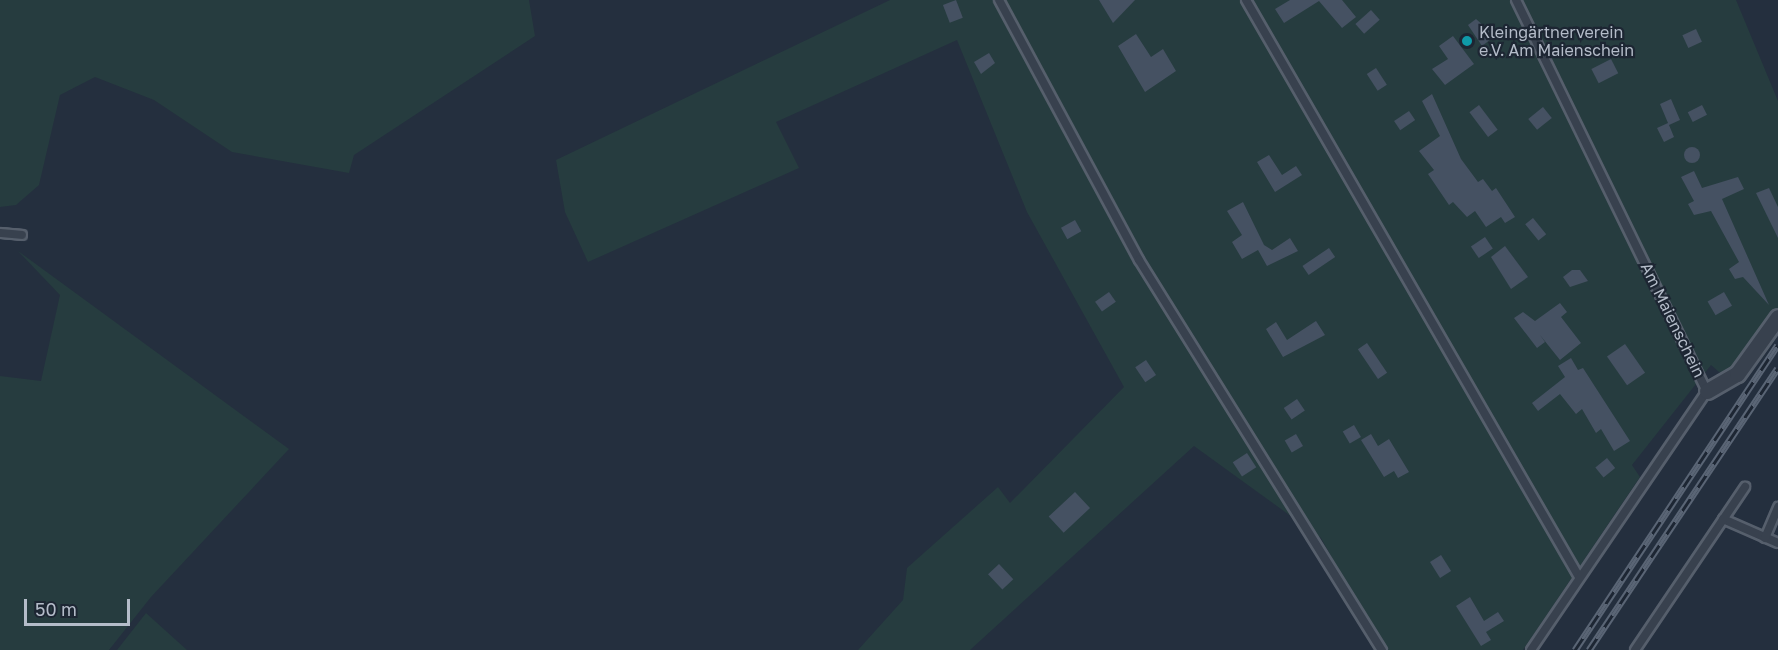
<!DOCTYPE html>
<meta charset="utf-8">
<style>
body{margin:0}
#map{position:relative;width:1778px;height:650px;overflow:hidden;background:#242f3e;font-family:"Golos Text",sans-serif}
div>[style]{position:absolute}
.green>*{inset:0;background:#263c3f}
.building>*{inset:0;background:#455162;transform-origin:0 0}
.round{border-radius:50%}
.roads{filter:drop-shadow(2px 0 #565f6c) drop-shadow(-2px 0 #565f6c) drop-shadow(0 2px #565f6c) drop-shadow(0 -2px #565f6c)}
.service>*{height:8px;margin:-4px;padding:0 4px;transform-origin:4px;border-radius:4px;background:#38414e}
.minor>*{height:15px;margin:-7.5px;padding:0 7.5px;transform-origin:7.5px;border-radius:7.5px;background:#38414e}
.rail>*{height:7px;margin-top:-3.5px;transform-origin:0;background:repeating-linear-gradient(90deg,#1d2633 0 14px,#5a6575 0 28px);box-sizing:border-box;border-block:2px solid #5a6575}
.dots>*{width:16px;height:16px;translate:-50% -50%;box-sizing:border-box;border:3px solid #1d2633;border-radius:50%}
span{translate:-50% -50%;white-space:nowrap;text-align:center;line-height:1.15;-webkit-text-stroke:4.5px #1d2633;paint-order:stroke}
.poi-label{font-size:16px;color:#b4bcc9}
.left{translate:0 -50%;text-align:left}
.street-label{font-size:16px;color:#b4bcc9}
.scale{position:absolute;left:24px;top:599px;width:106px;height:27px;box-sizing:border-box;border:3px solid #b4bcc9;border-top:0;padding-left:8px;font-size:18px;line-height:21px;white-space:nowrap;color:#b4bcc9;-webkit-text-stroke:4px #1d2633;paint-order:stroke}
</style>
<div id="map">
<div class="green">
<div style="clip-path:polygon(0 0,529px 0,535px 36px,354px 155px,349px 173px,232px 152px,154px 100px,95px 77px,60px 95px,39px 185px,16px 205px,0 207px)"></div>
<div style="clip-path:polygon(890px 0,1736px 0,1778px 101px,1778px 308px,1735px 371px,1719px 372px,1711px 365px,1632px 465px,1640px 477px,1523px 650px,1383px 650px,1321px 538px,1194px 446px,970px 650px,858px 650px,903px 600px,907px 568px,998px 487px,1010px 503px,1124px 387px,1027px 212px,957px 40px,776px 122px,799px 168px,588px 262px,565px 212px,556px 160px)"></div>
<div style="clip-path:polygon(18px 251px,289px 449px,151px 597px,109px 650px,0 650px,0 376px,41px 381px,60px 295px)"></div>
<div style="clip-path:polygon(146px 613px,187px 650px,117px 650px)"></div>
</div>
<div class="building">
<div style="left:956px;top:0;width:19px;height:14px;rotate:69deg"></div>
<div style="clip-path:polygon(1099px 0,1135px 0,1113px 23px)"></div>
<div style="clip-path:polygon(1290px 0,1342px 0,1356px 17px,1342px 28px,1319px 1px,1284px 23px,1275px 9px)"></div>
<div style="left:1371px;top:10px;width:13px;height:21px;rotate:48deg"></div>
<div style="clip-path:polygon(1476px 19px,1495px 36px,1482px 46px,1468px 25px)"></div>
<div style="left:1696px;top:29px;width:14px;height:15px;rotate:65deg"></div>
<div style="clip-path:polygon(1136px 34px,1151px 57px,1163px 49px,1176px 71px,1145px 92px,1118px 46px)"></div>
<div style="clip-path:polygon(1453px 36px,1474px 64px,1445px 85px,1432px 69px,1448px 59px,1439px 46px)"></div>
<div style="clip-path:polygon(989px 53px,995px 63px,981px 74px,974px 62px)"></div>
<div style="left:1611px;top:59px;width:16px;height:22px;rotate:63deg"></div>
<div style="left:1376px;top:68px;width:20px;height:11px;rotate:57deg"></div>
<div style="clip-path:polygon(1432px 94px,1461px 159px,1478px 182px,1483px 179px,1492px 191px,1496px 188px,1515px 217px,1505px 223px,1501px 217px,1486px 227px,1475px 211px,1467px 217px,1453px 202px,1449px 205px,1428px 174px,1434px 170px,1419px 151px,1440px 136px,1422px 101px)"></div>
<div style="clip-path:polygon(1671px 99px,1680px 120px,1669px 125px,1674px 137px,1664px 142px,1657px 128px,1668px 123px,1660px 104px)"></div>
<div style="left:1479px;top:105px;width:31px;height:12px;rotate:53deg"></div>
<div style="left:1702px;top:105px;width:11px;height:16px;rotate:63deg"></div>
<div style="left:1543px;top:107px;width:14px;height:19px;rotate:51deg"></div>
<div style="left:1409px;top:111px;width:11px;height:18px;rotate:56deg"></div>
<div class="round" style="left:1684px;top:147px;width:16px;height:16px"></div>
<div style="clip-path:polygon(1269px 155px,1282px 175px,1296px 166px,1302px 175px,1275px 192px,1257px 162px)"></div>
<div style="clip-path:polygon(1694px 171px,1702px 188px,1738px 177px,1744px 189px,1722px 199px,1769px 305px,1743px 277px,1735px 279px,1729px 269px,1739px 262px,1711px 211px,1694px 215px,1688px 204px,1694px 201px,1681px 177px)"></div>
<div style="clip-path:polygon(1769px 188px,1778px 207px,1778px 238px,1756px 193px)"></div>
<div style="clip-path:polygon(1243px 202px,1264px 245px,1272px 250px,1290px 238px,1298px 251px,1267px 266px,1258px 250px,1242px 259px,1232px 242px,1242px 235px,1227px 211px)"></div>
<div style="left:1533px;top:218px;width:21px;height:10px;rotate:51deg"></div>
<div style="left:1075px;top:220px;width:13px;height:16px;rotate:61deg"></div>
<div style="left:1485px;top:237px;width:14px;height:17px;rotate:56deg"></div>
<div style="clip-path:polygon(1505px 246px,1528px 277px,1511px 289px,1491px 257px)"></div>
<div style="left:1329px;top:248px;width:11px;height:32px;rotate:56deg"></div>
<div style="clip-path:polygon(1572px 270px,1580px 270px,1588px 281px,1570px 287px,1563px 277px)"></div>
<div style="left:1109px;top:292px;width:12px;height:17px;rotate:55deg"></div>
<div style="left:1724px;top:292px;width:16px;height:19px;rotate:60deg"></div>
<div style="clip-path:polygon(1560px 303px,1567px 312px,1561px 317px,1581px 343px,1560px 360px,1540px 335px,1545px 342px,1537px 348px,1514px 318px,1523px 312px,1535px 321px)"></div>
<div style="clip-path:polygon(1316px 321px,1325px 335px,1283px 357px,1266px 329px,1276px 322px,1287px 340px)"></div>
<div style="left:1367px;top:343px;width:36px;height:11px;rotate:56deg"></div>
<div style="left:1625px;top:344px;width:35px;height:22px;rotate:55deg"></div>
<div style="clip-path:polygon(1571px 358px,1578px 370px,1583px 368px,1630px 441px,1614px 451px,1601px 429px,1596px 433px,1582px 409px,1576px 414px,1560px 394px,1538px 411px,1532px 403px,1565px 377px,1558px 366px)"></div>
<div style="left:1146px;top:360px;width:18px;height:13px;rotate:56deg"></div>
<div style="left:1297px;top:399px;width:14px;height:16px;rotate:56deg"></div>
<div style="left:1354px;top:425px;width:14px;height:13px;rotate:60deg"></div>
<div style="left:1296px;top:434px;width:14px;height:13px;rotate:60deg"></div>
<div style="clip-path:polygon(1371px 434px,1378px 446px,1389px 439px,1409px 472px,1398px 478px,1394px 471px,1384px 477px,1361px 440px)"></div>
<div style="left:1247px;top:453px;width:17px;height:17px;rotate:57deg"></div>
<div style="left:1607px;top:458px;width:13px;height:15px;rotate:51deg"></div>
<div style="left:1075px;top:492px;width:22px;height:36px;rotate:47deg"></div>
<div style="left:1441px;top:555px;width:19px;height:13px;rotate:58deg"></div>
<div style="left:999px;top:564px;width:21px;height:15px;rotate:47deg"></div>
<div style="clip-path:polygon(1470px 597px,1484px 621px,1498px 612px,1504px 621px,1486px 632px,1491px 640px,1481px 646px,1456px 606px)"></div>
</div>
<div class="roads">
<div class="service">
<div style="left:999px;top:0;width:295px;rotate:61.7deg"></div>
<div style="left:1139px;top:260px;width:460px;rotate:58.1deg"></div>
<div style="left:1246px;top:0;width:666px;rotate:60.01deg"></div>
<div style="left:1516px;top:0;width:435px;rotate:64deg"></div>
<div style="left:1707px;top:391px;width:313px;rotate:124.2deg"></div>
<div style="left:0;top:233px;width:22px;rotate:5deg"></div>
<div style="left:1723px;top:519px;width:60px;rotate:23.6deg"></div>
<div style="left:1765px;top:538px;width:34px;rotate:-67deg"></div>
<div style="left:1635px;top:650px;width:197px;rotate:-56deg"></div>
</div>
<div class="minor">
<div style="left:1707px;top:391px;width:34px;rotate:-30deg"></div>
<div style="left:1737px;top:374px;width:70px;rotate:-54.3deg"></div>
</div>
</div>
<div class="rail">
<div style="left:1575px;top:650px;width:366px;rotate:-56.4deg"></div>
<div style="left:1589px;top:650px;width:339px;rotate:-56.2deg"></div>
</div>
<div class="dots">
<div style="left:1467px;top:41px;background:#0f9aa8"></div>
</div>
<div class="poi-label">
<span class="left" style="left:1479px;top:41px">Kleingärtnerverein<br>e.V. Am Maienschein</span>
</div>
<div class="street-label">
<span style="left:1673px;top:320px;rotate:64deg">Am Maienschein</span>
</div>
<div class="scale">50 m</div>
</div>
